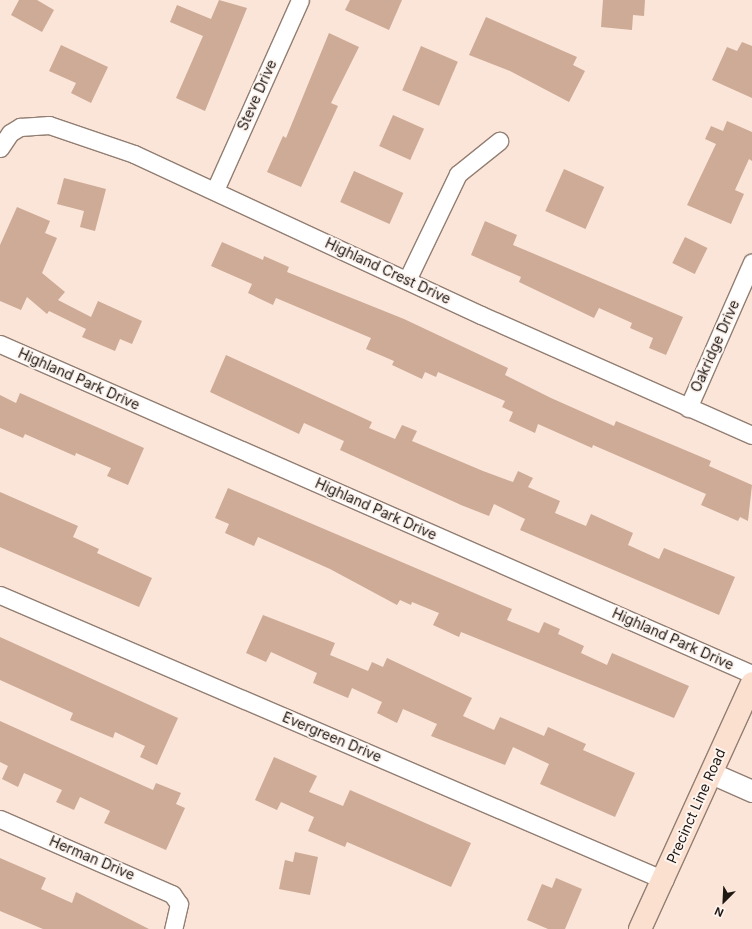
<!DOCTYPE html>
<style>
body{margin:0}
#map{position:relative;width:752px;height:929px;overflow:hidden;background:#fbe5d8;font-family:Inter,sans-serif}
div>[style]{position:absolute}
.building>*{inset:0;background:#cdab96;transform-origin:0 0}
.roads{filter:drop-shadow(1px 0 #927e72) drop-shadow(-1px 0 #927e72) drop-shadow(0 1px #927e72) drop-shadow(0 -1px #927e72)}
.minor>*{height:17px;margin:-8.5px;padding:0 8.5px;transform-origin:8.5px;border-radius:8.5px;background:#fff}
.tertiary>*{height:21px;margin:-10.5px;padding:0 10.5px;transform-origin:10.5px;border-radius:10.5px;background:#fff}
.primary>*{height:22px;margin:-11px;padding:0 11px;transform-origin:11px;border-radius:11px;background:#fce0cf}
span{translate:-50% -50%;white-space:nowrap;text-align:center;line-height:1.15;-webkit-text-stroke:4px #fef5f0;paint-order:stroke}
.street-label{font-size:14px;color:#1e1712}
.north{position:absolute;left:704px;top:881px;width:40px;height:40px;-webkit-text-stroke:3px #fef5f0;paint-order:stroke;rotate:204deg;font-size:11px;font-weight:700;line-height:16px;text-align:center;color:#1e1712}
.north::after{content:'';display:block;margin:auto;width:14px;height:18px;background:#1e1712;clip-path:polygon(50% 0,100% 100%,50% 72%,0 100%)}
</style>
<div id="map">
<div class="building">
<div style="clip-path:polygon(19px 0,37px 0,54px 10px,42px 32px,11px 15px)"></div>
<div style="clip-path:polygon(219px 0,247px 8px,205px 111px,176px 98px,203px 36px,170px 22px,177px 5px,211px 19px)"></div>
<div style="clip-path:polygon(350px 0,402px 0,389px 30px,345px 10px)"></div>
<div style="clip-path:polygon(603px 0,645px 0,644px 16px,633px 15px,632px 30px,601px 27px)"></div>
<div style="clip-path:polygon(486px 17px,577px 57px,573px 65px,585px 71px,569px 102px,510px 71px,469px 55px)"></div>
<div style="clip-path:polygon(329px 33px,359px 47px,331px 103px,338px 106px,301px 187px,267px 172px,283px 136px,286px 138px)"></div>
<div style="clip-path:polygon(742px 42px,752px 46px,752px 98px,712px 80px,727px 47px,737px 51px)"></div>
<div style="clip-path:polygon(61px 45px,108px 67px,91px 103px,71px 93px,76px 83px,49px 71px)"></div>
<div style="left:421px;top:46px;width:40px;height:48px;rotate:23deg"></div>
<div style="left:393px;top:115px;width:34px;height:34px;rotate:24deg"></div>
<div style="clip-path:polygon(727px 121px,752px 132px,752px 161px,749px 159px,735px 190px,744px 194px,731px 224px,687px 205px,716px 144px,705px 139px,711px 126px,723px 131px)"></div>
<div style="left:564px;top:169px;width:44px;height:46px;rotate:24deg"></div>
<div style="left:354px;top:171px;width:54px;height:34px;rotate:24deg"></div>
<div style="clip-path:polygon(64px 178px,106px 189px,95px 231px,80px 227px,84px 211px,57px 204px)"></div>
<div style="clip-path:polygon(17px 207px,50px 221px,45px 233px,57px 238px,42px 273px,65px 292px,58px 300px,91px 317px,98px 301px,142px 321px,132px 344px,120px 339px,115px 351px,82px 337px,86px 329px,49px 311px,47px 314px,27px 297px,21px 310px,0 301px,0 245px)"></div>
<div style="clip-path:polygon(485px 221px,517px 235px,513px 245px,525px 250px,683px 317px,666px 355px,649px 348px,653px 338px,630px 328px,632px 323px,599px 308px,594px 318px,519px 282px,521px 277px,471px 255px)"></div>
<div style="left:685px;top:237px;width:25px;height:29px;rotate:26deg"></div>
<div style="clip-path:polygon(222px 242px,263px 260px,264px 256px,289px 267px,287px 272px,404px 319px,508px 368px,505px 375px,551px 398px,614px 426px,616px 421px,711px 461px,709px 466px,752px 485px,748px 521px,740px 517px,738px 521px,701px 505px,706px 494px,593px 445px,592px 448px,538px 424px,535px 433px,509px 421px,513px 412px,502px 407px,505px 401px,438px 372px,436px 377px,425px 372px,422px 379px,392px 365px,394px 361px,366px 349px,371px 338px,276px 298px,273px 305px,248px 293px,252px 284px,211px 266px)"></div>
<div style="clip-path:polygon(226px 355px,372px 422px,369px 428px,395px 439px,402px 425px,417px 431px,412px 441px,483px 471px,513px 482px,518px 471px,533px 478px,528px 487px,560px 501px,555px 513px,586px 526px,591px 514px,633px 533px,628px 545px,659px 559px,664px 548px,735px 577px,719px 615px,520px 530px,525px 519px,494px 504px,489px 516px,461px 505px,340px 450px,344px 441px,304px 423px,299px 434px,210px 392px)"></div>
<div style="clip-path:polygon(20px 393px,144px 448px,128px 485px,107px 476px,111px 468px,76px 453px,75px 456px,25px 434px,23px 438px,0 428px,0 395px,16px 403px)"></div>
<div style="clip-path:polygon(228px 488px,512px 609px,507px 620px,539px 633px,544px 622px,560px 629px,558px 634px,584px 646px,581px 653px,607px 665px,612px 653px,689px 686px,674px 718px,461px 632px,459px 637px,433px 625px,439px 613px,412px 602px,411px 605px,400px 600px,397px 605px,330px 569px,258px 537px,254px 546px,225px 533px,229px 524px,215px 518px)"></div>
<div style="clip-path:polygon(0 492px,78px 526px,73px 537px,99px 549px,97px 553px,152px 578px,139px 607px,0 547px)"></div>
<div style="clip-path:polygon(263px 615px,335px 643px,330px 655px,368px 671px,372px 662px,383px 667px,387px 658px,472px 698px,463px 716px,494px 730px,500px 717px,544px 736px,548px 727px,586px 744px,583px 750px,635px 773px,615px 817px,540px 784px,549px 764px,513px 747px,505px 765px,431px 736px,437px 724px,403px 709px,397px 723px,377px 713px,382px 702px,352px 688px,348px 698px,313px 683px,317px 673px,271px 652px,266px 662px,246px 653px)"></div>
<div style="clip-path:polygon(0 637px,178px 718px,157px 765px,140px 757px,145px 746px,115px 732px,113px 738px,70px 720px,73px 713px,0 680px)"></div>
<div style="clip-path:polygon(0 721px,153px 790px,156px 783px,181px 793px,176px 804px,185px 808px,166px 850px,104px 823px,110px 811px,80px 797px,74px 810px,56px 802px,62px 790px,24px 773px,18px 787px,2px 779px,8px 766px,0 762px)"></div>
<div style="clip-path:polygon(274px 757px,317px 776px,309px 792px,343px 806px,350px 790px,471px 843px,451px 887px,347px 842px,345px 847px,308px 831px,314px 817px,281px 802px,277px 810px,255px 800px)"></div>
<div style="clip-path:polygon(295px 852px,318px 857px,310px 895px,279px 889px,285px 860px,293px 862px)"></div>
<div style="clip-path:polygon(0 858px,46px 878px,41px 889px,72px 903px,76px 892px,149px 929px,43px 929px,0 911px)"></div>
<div style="clip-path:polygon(556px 878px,582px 889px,565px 929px,548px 929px,527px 920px,542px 884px,552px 888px)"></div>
</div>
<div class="roads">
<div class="minor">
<div style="left:0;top:148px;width:18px;rotate:-56deg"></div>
<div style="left:10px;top:133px;width:12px;rotate:-31deg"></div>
<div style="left:20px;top:127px;width:29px;rotate:-4deg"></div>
<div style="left:49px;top:125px;width:90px;rotate:18.8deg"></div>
<div style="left:134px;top:154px;width:383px;rotate:24.9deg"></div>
<div style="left:481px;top:315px;width:296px;rotate:23.9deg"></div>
<div style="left:215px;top:190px;width:208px;rotate:-65.9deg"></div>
<div style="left:407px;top:280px;width:118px;rotate:-64.3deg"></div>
<div style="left:458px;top:174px;width:53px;rotate:-38.8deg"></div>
<div style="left:0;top:344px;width:821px;rotate:23.69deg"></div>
<div style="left:688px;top:408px;width:159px;rotate:-66.3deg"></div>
<div style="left:0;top:595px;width:723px;rotate:23.23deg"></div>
<div style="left:0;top:819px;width:188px;rotate:23.6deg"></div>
<div style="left:172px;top:894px;width:12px;rotate:55deg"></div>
<div style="left:179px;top:904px;width:26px;rotate:103deg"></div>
</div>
<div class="tertiary">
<div style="left:711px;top:773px;width:45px;rotate:23.7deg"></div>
</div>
<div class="primary">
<div style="left:640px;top:929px;width:270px;rotate:-65.5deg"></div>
</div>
</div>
<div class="street-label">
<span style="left:257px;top:95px;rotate:-66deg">Steve Drive</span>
<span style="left:388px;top:271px;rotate:25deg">Highland Crest Drive</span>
<span style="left:715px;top:346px;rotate:-66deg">Oakridge Drive</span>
<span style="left:79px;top:379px;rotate:24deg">Highland Park Drive</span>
<span style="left:376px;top:509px;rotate:24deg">Highland Park Drive</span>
<span style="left:673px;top:639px;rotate:24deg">Highland Park Drive</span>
<span style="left:332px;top:737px;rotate:23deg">Evergreen Drive</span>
<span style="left:696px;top:806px;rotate:-66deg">Precinct Line Road</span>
<span style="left:92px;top:858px;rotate:23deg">Herman Drive</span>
</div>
<div class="north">N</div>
</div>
